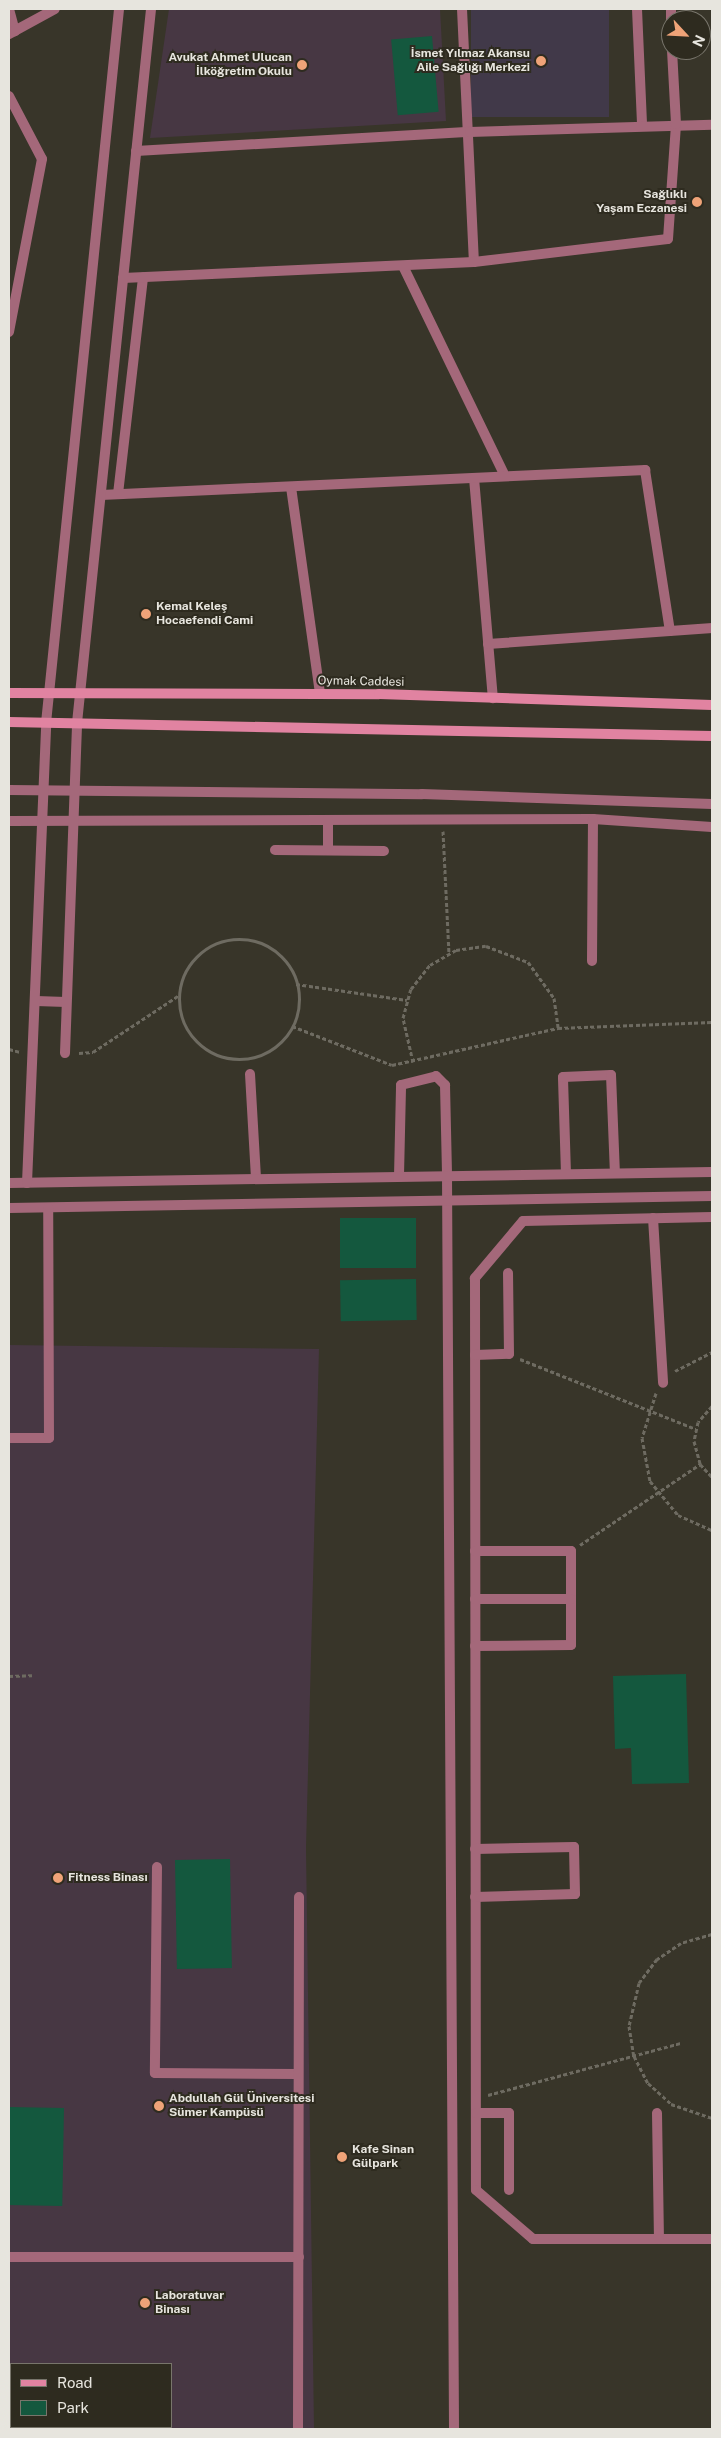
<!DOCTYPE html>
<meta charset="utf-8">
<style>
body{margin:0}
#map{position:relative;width:721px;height:2438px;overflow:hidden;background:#383529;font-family:"Public Sans",sans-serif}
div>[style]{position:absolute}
.education>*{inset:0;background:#473743}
.medical>*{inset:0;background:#413949;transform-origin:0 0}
.green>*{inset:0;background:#14583e;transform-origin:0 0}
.path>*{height:3px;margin-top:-1.5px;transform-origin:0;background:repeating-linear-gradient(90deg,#6e6b61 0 4px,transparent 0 6.5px)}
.path>.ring{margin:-1.5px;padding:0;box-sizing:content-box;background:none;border:3px solid #6e6b61;border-radius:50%}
.lane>*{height:10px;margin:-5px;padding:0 5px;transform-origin:5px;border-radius:5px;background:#a4687a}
.street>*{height:10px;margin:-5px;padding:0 5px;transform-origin:5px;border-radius:5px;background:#a4687a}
.secondary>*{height:10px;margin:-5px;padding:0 5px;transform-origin:5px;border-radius:5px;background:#e183a1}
.dots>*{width:14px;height:14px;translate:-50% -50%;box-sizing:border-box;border:2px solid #2e2b1f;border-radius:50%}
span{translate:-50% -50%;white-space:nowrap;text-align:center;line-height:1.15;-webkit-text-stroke:4px #2e2b1f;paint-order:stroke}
.poi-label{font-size:12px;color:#e7e5de;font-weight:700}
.right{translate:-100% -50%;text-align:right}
.left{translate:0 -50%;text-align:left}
.street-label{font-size:12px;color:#e7e5de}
.frame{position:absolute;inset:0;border:10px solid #e7e5de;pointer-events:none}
.legend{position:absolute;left:10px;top:2363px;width:162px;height:65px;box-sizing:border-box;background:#2e2b1f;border:1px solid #78756b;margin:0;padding:6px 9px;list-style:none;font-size:15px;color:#e7e5de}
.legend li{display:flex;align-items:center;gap:10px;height:25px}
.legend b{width:25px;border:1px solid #78756b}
.north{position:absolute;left:661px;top:10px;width:50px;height:50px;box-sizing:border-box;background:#2e2b1f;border:1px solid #78756b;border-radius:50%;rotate:115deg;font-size:14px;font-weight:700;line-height:20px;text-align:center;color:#e7e5de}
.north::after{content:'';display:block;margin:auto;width:18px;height:22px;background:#efa378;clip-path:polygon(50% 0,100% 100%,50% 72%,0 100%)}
</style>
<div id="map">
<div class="education">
<div style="clip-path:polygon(169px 9px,440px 9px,446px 121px,150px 138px)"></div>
<div style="clip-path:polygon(evenodd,9px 1345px,319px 1349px,306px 1848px,314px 2429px,9px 2429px,9px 1345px,11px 2364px,171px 2364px,171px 2427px,11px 2427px,11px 2364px)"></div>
</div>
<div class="medical">
<div style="left:471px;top:9px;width:138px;height:108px"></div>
</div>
<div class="green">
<div style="left:432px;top:36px;width:76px;height:41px;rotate:85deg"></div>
<div style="left:416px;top:1218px;width:50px;height:76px;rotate:90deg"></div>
<div style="left:416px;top:1279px;width:41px;height:76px;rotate:89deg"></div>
<div style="clip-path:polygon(686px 1674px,689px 1783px,632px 1784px,631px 1748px,615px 1749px,613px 1676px)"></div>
<div style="left:230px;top:1859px;width:109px;height:55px;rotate:89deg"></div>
<div style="left:9px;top:2107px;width:55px;height:98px;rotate:1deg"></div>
</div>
<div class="path">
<div style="left:443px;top:831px;width:122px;rotate:87.2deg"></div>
<div class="ring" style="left:179px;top:939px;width:117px;height:117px"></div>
<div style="left:296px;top:984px;width:112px;rotate:8.2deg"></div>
<div style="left:292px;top:1026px;width:107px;rotate:21.3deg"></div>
<div style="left:392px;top:1065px;width:170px;rotate:-12.6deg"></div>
<div style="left:558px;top:1028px;width:154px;rotate:-2.2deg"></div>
<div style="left:9px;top:1049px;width:11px;rotate:15deg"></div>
<div style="left:79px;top:1053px;width:14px;rotate:-4deg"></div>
<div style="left:93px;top:1052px;width:102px;rotate:-33.4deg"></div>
<div style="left:413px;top:1062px;width:45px;rotate:-102.8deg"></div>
<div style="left:403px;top:1018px;width:30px;rotate:-75deg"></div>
<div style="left:411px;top:989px;width:31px;rotate:-52deg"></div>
<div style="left:430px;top:965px;width:30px;rotate:-30deg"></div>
<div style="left:456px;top:950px;width:30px;rotate:-8deg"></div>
<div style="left:486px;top:946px;width:45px;rotate:20.9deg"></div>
<div style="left:528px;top:962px;width:44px;rotate:54.2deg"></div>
<div style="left:554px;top:998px;width:30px;rotate:82deg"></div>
<div style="left:520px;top:1359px;width:189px;rotate:21.7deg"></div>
<div style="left:675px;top:1371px;width:42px;rotate:-27.2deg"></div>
<div style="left:656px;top:1393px;width:47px;rotate:107.3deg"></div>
<div style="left:642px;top:1438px;width:44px;rotate:79.5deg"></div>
<div style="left:650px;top:1481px;width:44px;rotate:50.5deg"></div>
<div style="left:678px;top:1515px;width:37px;rotate:24deg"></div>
<div style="left:712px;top:1406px;width:21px;rotate:131deg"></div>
<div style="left:698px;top:1422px;width:19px;rotate:102deg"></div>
<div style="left:694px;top:1441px;width:24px;rotate:75deg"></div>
<div style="left:700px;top:1464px;width:18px;rotate:47deg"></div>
<div style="left:580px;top:1545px;width:145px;rotate:-34deg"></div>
<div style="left:9px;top:1676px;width:23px;rotate:-2deg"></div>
<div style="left:712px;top:1934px;width:32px;rotate:164deg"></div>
<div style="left:681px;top:1943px;width:29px;rotate:146deg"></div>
<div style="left:657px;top:1959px;width:30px;rotate:127deg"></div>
<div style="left:639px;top:1983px;width:44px;rotate:103.1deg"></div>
<div style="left:629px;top:2026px;width:30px;rotate:81deg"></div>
<div style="left:634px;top:2056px;width:30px;rotate:63deg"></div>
<div style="left:648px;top:2083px;width:31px;rotate:42deg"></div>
<div style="left:671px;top:2104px;width:43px;rotate:18.9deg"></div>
<div style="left:488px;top:2095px;width:200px;rotate:-15.1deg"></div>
</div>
<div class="lane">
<div style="left:118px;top:494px;width:218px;rotate:-83.4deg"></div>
</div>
<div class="street">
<div style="left:9px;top:9px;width:23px;rotate:75deg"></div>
<div style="left:462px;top:9px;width:253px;rotate:87.3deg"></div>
<div style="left:637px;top:9px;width:116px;rotate:87.5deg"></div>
<div style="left:671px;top:9px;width:11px;rotate:90deg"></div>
<div style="left:9px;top:34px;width:52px;rotate:-28.5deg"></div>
<div style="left:9px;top:96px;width:71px;rotate:62.4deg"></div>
<div style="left:42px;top:159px;width:176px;rotate:100.8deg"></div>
<div style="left:136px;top:151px;width:335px;rotate:-3.3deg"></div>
<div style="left:470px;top:132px;width:242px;rotate:-1.7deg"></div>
<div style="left:403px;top:266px;width:233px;rotate:64.1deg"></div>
<div style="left:123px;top:278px;width:351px;rotate:-2.6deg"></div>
<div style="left:474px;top:262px;width:195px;rotate:-6.8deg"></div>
<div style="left:668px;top:239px;width:115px;rotate:-86deg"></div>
<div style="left:676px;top:124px;width:74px;rotate:-93.1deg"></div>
<div style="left:474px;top:478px;width:221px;rotate:85.1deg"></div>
<div style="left:291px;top:487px;width:209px;rotate:82deg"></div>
<div style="left:101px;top:495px;width:545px;rotate:-2.63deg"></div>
<div style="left:645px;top:470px;width:163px;rotate:81.2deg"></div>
<div style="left:488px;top:644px;width:225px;rotate:-4.1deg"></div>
<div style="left:9px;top:790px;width:413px;rotate:0.6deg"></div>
<div style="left:422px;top:794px;width:290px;rotate:2deg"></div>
<div style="left:9px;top:821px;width:584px;rotate:-0.2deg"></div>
<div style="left:593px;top:819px;width:119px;rotate:3.8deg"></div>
<div style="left:275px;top:850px;width:109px;rotate:0.5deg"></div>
<div style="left:328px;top:850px;width:30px;rotate:-90deg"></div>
<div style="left:592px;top:961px;width:142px;rotate:-89.6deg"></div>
<div style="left:36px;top:1001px;width:30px;rotate:2deg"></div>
<div style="left:65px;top:1053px;width:330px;rotate:-87.9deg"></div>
<div style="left:77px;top:723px;width:718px;rotate:-84.08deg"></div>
<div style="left:250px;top:1074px;width:105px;rotate:86.7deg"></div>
<div style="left:566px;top:1174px;width:97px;rotate:-91.8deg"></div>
<div style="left:563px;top:1077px;width:48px;rotate:-2.4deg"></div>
<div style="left:611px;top:1075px;width:98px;rotate:87.7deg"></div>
<div style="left:399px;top:1176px;width:91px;rotate:-88.7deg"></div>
<div style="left:401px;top:1085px;width:36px;rotate:-14deg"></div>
<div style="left:436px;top:1076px;width:13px;rotate:45deg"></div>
<div style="left:445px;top:1085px;width:90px;rotate:88.7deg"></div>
<div style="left:447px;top:1175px;width:1254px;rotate:89.68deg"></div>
<div style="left:9px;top:1183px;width:703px;rotate:-0.9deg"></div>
<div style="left:27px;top:1183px;width:460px;rotate:-87.6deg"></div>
<div style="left:46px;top:723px;width:718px;rotate:-84.16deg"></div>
<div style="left:9px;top:1208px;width:703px;rotate:-0.98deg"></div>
<div style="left:712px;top:1217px;width:189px;rotate:178.8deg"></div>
<div style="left:523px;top:1221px;width:75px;rotate:130.1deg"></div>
<div style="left:475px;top:1278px;width:912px;rotate:89.94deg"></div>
<div style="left:476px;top:2190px;width:75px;rotate:40.7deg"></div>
<div style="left:533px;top:2239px;width:179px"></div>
<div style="left:653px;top:1218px;width:165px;rotate:86.5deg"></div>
<div style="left:475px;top:1355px;width:34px;rotate:-2deg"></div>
<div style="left:509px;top:1354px;width:81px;rotate:-90.7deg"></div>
<div style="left:9px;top:1438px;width:40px"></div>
<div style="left:49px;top:1438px;width:230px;rotate:-90.2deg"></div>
<div style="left:475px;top:1551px;width:96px"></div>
<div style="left:571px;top:1551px;width:94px;rotate:90deg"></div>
<div style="left:571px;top:1645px;width:96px;rotate:179.4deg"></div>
<div style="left:475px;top:1599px;width:96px"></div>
<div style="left:475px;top:1849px;width:99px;rotate:-1.2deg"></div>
<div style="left:574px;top:1847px;width:47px;rotate:88.8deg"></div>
<div style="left:575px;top:1894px;width:100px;rotate:178.3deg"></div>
<div style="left:157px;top:1867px;width:206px;rotate:90.6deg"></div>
<div style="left:155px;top:2073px;width:143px;rotate:0.4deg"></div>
<div style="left:476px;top:2113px;width:33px"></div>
<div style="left:509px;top:2113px;width:77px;rotate:90deg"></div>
<div style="left:657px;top:2113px;width:126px;rotate:89.1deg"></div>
<div style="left:9px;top:2257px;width:290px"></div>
<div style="left:298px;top:2429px;width:532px;rotate:-89.89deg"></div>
</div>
<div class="secondary">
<div style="left:9px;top:693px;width:370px;rotate:0.2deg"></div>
<div style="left:379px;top:694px;width:333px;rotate:1.9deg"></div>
<div style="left:9px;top:722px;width:703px;rotate:1.14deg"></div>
</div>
<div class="dots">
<div style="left:541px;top:61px;background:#efa378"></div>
<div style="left:302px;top:65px;background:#efa378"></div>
<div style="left:697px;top:202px;background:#efa378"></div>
<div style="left:146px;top:614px;background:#efa378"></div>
<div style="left:58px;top:1878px;background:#efa378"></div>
<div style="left:159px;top:2106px;background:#efa378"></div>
<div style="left:342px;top:2157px;background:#efa378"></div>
<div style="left:145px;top:2303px;background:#efa378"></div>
</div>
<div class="poi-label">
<span class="right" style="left:530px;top:61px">İsmet Yılmaz Akansu<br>Aile Sağlığı Merkezi</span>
<span class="right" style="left:292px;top:65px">Avukat Ahmet Ulucan<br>İlköğretim Okulu</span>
<span class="right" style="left:687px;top:202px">Sağlıklı<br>Yaşam Eczanesi</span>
<span class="left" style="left:156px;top:614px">Kemal Keleş<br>Hocaefendi Cami</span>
<span class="left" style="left:68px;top:1878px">Fitness Binası</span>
<span class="left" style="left:169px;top:2106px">Abdullah Gül Üniversitesi<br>Sümer Kampüsü</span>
<span class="left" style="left:352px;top:2157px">Kafe Sinan<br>Gülpark</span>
<span class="left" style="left:155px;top:2303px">Laboratuvar<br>Binası</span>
</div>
<div class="street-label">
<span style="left:361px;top:682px;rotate:1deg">Oymak Caddesi</span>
</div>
<div class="frame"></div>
<ul class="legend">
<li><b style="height:6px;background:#e183a1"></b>Road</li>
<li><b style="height:14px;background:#14583e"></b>Park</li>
</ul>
<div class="north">N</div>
</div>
